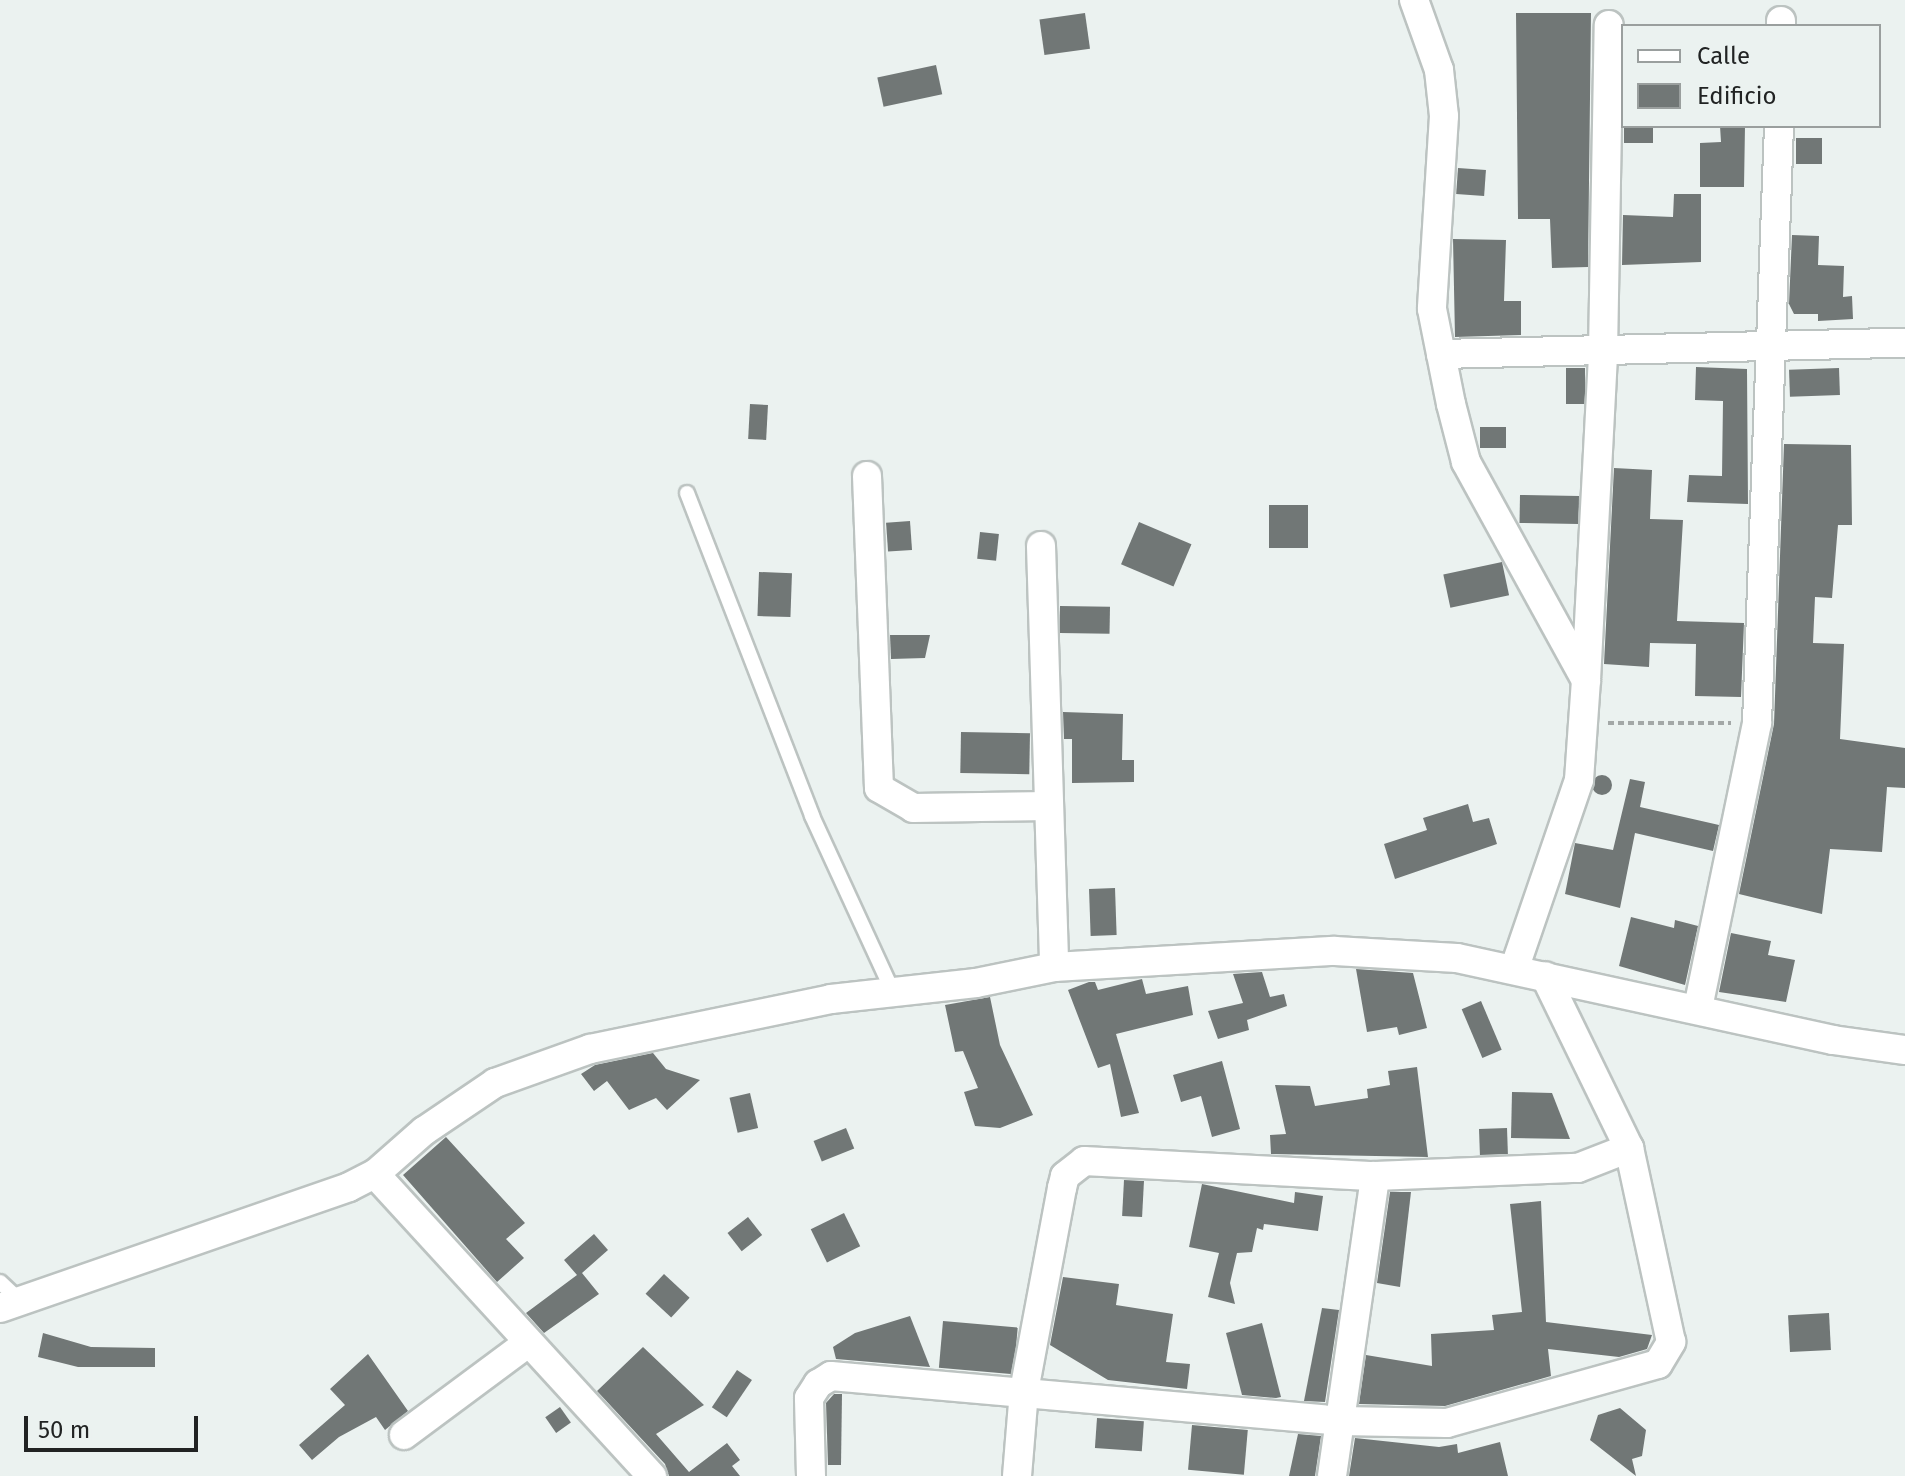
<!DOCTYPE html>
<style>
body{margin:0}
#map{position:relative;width:1905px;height:1476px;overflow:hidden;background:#ebf2f0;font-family:"Fira Sans",sans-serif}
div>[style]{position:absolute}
.building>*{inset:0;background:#717776;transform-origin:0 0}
.round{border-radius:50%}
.path>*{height:4px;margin-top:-2px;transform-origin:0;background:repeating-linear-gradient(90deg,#a3a8a7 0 6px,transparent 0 10px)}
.roads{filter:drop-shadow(2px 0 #bcc3c1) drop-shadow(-2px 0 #bcc3c1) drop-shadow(0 2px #bcc3c1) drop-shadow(0 -2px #bcc3c1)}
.service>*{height:14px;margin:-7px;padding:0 7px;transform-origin:7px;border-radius:7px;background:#fff}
.minor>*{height:28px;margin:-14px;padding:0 14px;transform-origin:14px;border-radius:14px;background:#fff}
span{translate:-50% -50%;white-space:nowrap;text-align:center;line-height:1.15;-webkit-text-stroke:7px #ebf2f0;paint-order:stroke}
.legend{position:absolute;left:1621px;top:24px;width:260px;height:104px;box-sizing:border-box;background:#ebf2f0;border:2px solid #9a9f9e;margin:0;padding:10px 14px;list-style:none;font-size:24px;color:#212323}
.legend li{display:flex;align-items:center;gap:16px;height:40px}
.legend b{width:40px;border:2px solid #9a9f9e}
.scale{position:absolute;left:24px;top:1416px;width:174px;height:36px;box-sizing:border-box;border:4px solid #212323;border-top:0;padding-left:10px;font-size:24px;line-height:28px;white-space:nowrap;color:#212323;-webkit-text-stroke:6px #ebf2f0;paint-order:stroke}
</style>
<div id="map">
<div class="building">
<div style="left:1085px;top:13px;width:36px;height:46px;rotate:82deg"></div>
<div style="clip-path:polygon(1516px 13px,1591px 13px,1588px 267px,1552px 268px,1550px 219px,1518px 219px)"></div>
<div style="left:936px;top:65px;width:30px;height:60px;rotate:78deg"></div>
<div style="left:1624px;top:126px;width:29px;height:17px"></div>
<div style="clip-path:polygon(1720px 126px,1745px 126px,1744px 187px,1700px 187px,1700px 143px,1721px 142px)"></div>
<div style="left:1796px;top:138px;width:26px;height:26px"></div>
<div style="left:1458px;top:168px;width:28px;height:26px;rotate:4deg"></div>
<div style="clip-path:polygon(1674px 194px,1701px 194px,1701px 262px,1622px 265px,1623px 215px,1673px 217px)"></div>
<div style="clip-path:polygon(1792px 235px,1819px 236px,1818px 265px,1844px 266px,1843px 297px,1852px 296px,1853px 319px,1818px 321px,1818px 314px,1794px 314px,1789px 304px)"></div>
<div style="clip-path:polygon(1453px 239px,1506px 240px,1504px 301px,1521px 301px,1521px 335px,1455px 337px)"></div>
<div style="clip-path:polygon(1696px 367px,1747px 369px,1748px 504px,1687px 502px,1689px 475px,1722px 476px,1723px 401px,1695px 400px)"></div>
<div style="left:1566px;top:368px;width:19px;height:36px"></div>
<div style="left:1839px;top:368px;width:27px;height:50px;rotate:88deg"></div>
<div style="left:750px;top:404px;width:18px;height:35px;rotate:3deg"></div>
<div style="left:1506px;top:427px;width:21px;height:26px;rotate:90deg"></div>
<div style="clip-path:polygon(1784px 444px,1851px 445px,1852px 525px,1838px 525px,1832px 598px,1815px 597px,1813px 643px,1844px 644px,1840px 739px,1905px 748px,1905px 788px,1887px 787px,1882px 852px,1830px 849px,1822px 914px,1739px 894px,1774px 724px)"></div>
<div style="clip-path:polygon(1614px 468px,1652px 470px,1650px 519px,1683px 520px,1677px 621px,1744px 623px,1741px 697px,1695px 696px,1696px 644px,1650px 643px,1649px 667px,1604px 664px)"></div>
<div style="left:1520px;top:495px;width:59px;height:28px;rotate:1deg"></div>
<div style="left:1269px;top:505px;width:39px;height:43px"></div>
<div style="left:910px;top:521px;width:29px;height:24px;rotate:86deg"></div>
<div style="left:1139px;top:522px;width:57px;height:46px;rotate:23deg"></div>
<div style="left:980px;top:532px;width:19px;height:27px;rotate:6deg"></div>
<div style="left:1502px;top:562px;width:34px;height:60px;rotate:78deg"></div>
<div style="left:759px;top:572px;width:33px;height:44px;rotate:2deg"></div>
<div style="left:1060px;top:606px;width:50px;height:27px;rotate:1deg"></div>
<div style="clip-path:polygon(890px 635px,930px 635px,925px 658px,891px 659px)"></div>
<div style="clip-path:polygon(1063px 712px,1123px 714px,1122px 760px,1134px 760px,1134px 782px,1072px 783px,1072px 739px,1064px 739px)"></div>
<div style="left:961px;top:732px;width:69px;height:41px;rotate:1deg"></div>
<div class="round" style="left:1592px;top:775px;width:20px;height:20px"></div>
<div style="clip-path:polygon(1630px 779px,1645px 782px,1640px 807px,1719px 825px,1713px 851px,1635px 833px,1620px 908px,1565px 894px,1575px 843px,1613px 850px)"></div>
<div style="clip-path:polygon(1468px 804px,1473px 822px,1489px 818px,1497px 844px,1395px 879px,1384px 844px,1427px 830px,1423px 818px)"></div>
<div style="left:1115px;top:888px;width:47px;height:26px;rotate:88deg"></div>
<div style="clip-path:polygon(1631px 917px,1674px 928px,1675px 920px,1698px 926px,1685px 985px,1619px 966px)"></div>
<div style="clip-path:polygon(1731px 933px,1771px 941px,1768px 955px,1795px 960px,1786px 1002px,1719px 992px)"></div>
<div style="clip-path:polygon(1356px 969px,1413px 973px,1427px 1028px,1399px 1035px,1397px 1027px,1367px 1032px)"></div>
<div style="clip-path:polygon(1262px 972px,1270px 997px,1284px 994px,1287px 1006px,1247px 1020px,1249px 1030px,1218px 1039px,1208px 1011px,1243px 1003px,1233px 974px)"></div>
<div style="clip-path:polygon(1142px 979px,1146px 994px,1188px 986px,1193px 1015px,1116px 1034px,1139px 1113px,1121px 1117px,1110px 1064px,1098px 1068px,1068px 990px,1089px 982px,1095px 982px,1098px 990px)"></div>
<div style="clip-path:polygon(990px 997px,1000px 1045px,1033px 1115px,1000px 1128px,975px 1126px,964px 1092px,978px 1088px,963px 1051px,955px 1052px,945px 1005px)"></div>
<div style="left:1481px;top:1001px;width:53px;height:21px;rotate:67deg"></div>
<div style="clip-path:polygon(653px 1053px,666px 1069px,700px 1080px,667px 1110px,656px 1098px,629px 1110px,607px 1081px,594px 1091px,581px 1074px,595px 1065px)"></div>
<div style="clip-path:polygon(1222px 1061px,1240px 1129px,1212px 1137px,1201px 1096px,1181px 1102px,1173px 1075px)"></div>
<div style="clip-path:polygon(1417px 1067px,1428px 1157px,1271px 1154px,1270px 1135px,1286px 1134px,1275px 1085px,1310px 1086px,1315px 1106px,1368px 1098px,1367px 1089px,1390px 1085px,1388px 1071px)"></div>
<div style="clip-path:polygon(1512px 1092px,1552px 1093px,1570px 1139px,1511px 1138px)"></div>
<div style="left:750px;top:1093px;width:36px;height:21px;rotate:77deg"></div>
<div style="left:846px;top:1128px;width:22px;height:35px;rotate:68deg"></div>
<div style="left:1507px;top:1128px;width:26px;height:28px;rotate:88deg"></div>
<div style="clip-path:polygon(446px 1137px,525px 1223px,506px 1239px,524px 1258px,497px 1282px,403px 1175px)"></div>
<div style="left:1124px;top:1180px;width:20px;height:36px;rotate:3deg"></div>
<div style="clip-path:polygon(1202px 1184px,1294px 1203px,1295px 1192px,1323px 1196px,1318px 1231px,1264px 1224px,1263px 1230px,1257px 1228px,1252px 1252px,1237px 1253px,1230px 1283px,1235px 1304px,1208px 1297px,1219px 1253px,1189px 1247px)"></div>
<div style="clip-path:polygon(1390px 1192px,1411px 1192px,1400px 1287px,1377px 1283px)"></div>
<div style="clip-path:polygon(1541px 1201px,1546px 1322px,1652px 1335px,1647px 1349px,1619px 1357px,1548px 1349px,1551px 1376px,1445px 1406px,1359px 1404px,1366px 1355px,1432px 1366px,1431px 1334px,1494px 1330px,1492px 1315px,1522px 1312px,1510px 1204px)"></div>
<div style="left:844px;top:1213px;width:37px;height:37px;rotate:64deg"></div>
<div style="left:748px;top:1217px;width:23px;height:26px;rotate:52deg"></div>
<div style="clip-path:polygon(594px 1234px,608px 1250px,582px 1273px,599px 1294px,544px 1333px,526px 1313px,577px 1275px,564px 1260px)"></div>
<div style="left:664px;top:1274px;width:35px;height:27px;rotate:43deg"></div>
<div style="clip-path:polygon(1063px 1277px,1119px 1284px,1116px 1305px,1173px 1314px,1166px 1362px,1190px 1364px,1187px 1389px,1108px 1380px,1050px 1345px)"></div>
<div style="clip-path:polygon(1322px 1308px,1339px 1310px,1325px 1402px,1304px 1401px)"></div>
<div style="left:1829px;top:1313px;width:37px;height:41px;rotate:87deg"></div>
<div style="clip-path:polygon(910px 1316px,930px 1367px,836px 1359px,833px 1347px,855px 1333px)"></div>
<div style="left:943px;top:1321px;width:75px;height:47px;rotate:5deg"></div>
<div style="clip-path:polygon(1262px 1323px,1281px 1397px,1276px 1398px,1242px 1395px,1226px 1333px)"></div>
<div style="clip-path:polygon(43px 1333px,91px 1347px,155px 1348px,155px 1367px,78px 1367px,38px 1357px)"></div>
<div style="clip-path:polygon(643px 1347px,704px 1405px,656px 1434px,689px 1472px,727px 1443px,740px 1460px,732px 1466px,740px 1476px,669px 1476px,665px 1464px,597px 1391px)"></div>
<div style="clip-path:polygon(368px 1354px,408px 1411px,385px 1430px,376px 1417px,339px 1437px,312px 1460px,299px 1445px,345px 1405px,330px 1389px)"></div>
<div style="left:737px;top:1370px;width:18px;height:45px;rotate:34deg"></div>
<div style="clip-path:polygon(834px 1394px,842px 1394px,841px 1465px,828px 1465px,826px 1403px)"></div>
<div style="left:560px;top:1407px;width:19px;height:18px;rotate:55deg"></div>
<div style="clip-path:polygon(1620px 1408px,1646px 1430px,1642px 1456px,1632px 1459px,1636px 1476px,1590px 1440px,1598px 1415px)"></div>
<div style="left:1097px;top:1418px;width:47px;height:30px;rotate:4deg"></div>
<div style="left:1192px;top:1425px;width:56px;height:45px;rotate:5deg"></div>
<div style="clip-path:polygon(1298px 1434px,1321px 1436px,1315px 1476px,1289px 1476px)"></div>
<div style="clip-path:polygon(1355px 1438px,1439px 1447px,1457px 1444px,1458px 1453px,1500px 1442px,1508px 1476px,1349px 1476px)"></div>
</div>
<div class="path">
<div style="left:1608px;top:723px;width:123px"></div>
</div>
<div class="roads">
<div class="service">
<div style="left:687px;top:493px;width:346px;rotate:68.8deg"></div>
<div style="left:812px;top:816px;width:196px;rotate:65.3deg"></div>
<div style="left:0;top:1282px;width:26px;rotate:43deg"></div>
</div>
<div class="minor">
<div style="left:1414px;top:0;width:74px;rotate:70.3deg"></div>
<div style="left:1439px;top:70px;width:46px;rotate:83.8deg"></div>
<div style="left:1444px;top:116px;width:193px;rotate:93.6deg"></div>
<div style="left:1432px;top:309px;width:97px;rotate:78.7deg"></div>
<div style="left:1451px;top:404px;width:60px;rotate:75.5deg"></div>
<div style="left:1466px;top:462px;width:249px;rotate:61.2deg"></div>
<div style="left:1586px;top:680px;width:100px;rotate:94deg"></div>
<div style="left:1579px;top:780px;width:198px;rotate:108.9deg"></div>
<div style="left:1781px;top:26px;width:5px;rotate:-90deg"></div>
<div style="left:1441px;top:354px;width:464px;rotate:-1.4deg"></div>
<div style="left:867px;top:476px;width:312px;rotate:87.8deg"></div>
<div style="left:879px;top:788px;width:39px;rotate:30deg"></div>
<div style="left:913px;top:808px;width:136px;rotate:-0.8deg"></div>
<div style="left:1041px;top:546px;width:421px;rotate:88.2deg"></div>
<div style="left:1586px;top:680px;width:327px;rotate:-87deg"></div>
<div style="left:1603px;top:353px;width:328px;rotate:-89deg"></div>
<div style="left:1698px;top:1008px;width:291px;rotate:-78.3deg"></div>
<div style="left:1757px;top:723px;width:597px;rotate:-87.89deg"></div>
<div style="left:375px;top:1174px;width:410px;rotate:47.5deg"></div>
<div style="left:0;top:1308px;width:369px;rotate:-19.1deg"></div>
<div style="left:349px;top:1187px;width:29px;rotate:-27deg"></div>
<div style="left:375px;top:1174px;width:65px;rotate:-41.3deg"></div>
<div style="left:424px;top:1131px;width:86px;rotate:-34.1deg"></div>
<div style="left:495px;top:1083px;width:101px;rotate:-19.7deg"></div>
<div style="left:590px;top:1049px;width:246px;rotate:-11.7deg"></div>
<div style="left:831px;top:999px;width:146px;rotate:-6.3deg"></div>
<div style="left:976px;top:983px;width:80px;rotate:-11.6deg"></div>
<div style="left:1054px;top:967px;width:281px;rotate:-3.3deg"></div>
<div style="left:1335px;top:951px;width:122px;rotate:3.3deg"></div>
<div style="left:1457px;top:958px;width:385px;rotate:12.3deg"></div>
<div style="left:1833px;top:1040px;width:73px;rotate:7.9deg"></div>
<div style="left:404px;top:1435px;width:154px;rotate:-36.6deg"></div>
<div style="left:811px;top:1476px;width:78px;rotate:-91.5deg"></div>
<div style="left:809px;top:1398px;width:17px;rotate:-57deg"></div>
<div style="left:818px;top:1384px;width:15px;rotate:-32deg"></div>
<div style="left:831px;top:1376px;width:513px;rotate:5.03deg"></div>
<div style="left:1342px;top:1421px;width:105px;rotate:1.1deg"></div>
<div style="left:1447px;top:1423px;width:219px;rotate:-15.6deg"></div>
<div style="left:1658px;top:1364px;width:26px;rotate:-59deg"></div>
<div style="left:1671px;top:1342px;width:198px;rotate:-102.2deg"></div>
<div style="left:1629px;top:1148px;width:191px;rotate:-116deg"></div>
<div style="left:1017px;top:1476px;width:85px;rotate:-85.3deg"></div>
<div style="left:1024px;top:1391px;width:207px;rotate:-79.4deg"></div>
<div style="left:1062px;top:1188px;width:12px;rotate:-76deg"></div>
<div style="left:1065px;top:1176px;width:24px;rotate:-38deg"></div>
<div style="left:1084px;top:1161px;width:291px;rotate:3deg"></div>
<div style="left:1375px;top:1176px;width:203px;rotate:-2.3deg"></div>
<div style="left:1578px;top:1168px;width:55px;rotate:-21.4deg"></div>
<div style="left:1332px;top:1476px;width:303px;rotate:-81.8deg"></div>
</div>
</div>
<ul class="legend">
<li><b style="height:10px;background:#fff"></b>Calle</li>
<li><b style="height:22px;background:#717776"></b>Edificio</li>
</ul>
<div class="scale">50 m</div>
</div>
